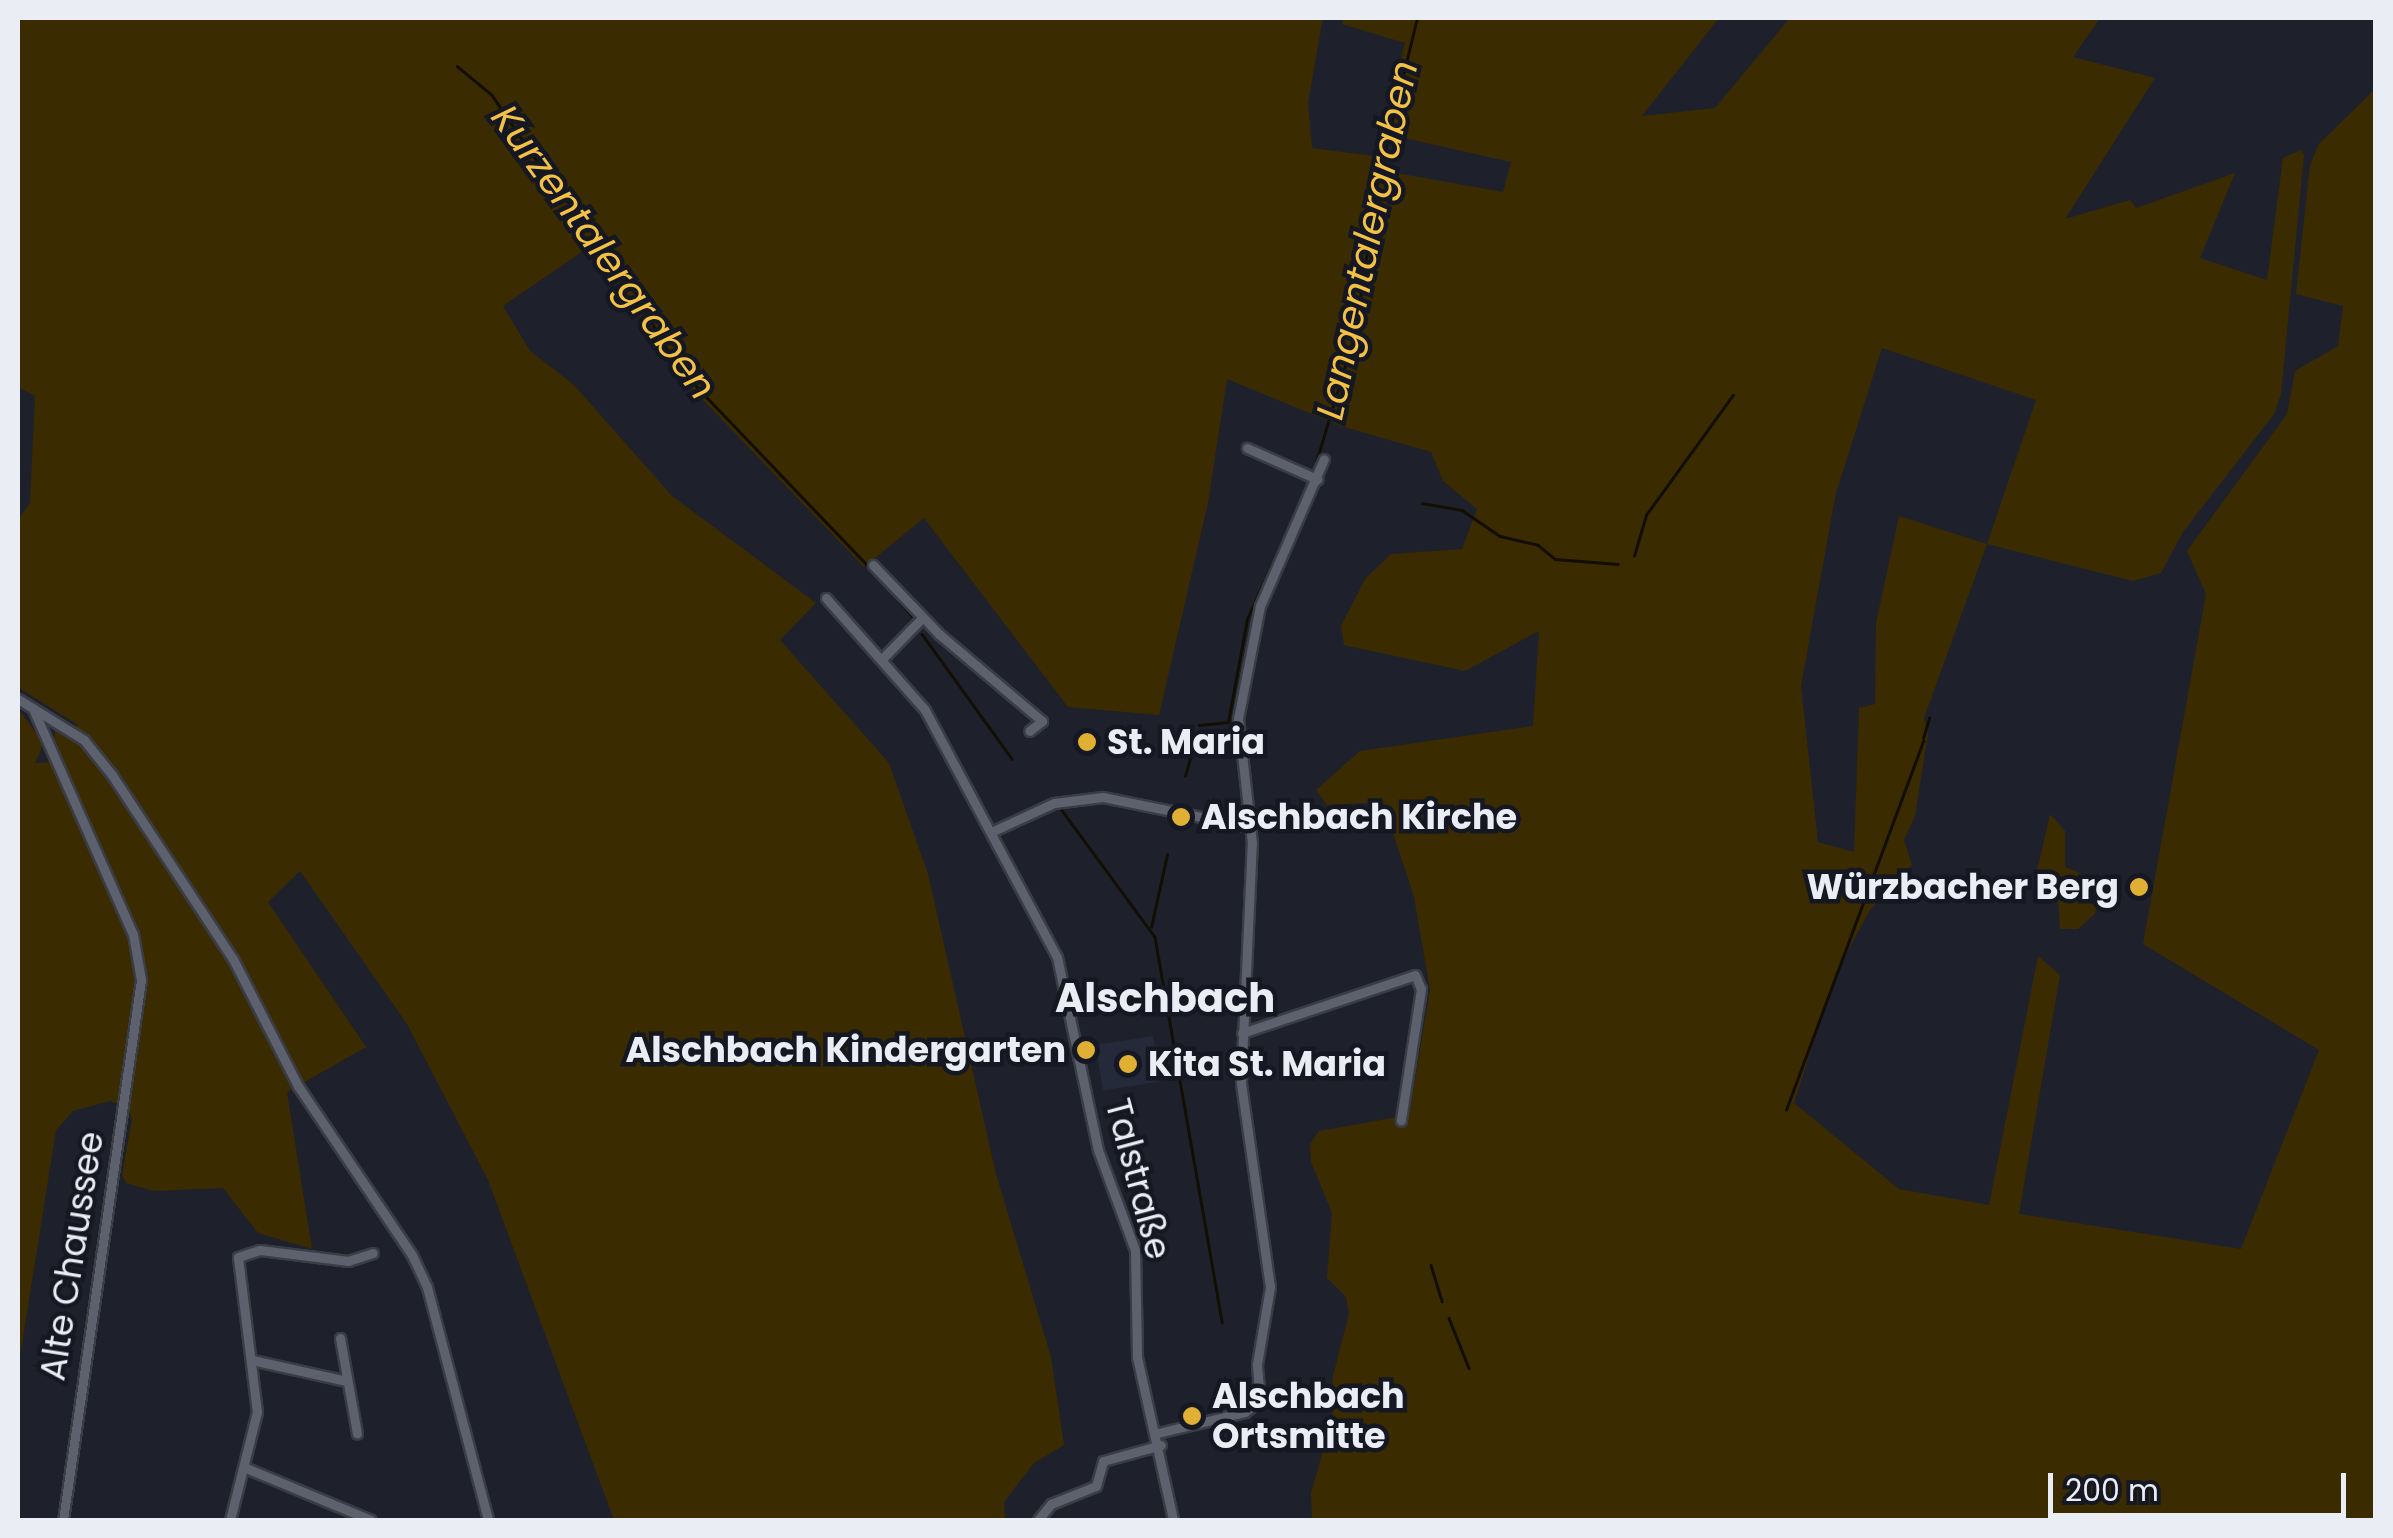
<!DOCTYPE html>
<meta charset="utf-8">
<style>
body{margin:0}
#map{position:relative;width:2393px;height:1538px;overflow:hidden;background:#1e212c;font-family:Poppins,sans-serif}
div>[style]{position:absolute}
.built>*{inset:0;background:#252a3a;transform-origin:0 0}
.green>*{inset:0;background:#3b2b00}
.stream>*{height:2.5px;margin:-1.25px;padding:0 1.25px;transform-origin:1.25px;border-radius:1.25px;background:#130e04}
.roads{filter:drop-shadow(2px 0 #3a3d45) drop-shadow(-2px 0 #3a3d45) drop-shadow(0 2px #3a3d45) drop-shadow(0 -2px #3a3d45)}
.minor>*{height:9px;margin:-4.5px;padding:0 4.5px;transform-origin:4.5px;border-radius:4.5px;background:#5d616d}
.dots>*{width:28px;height:28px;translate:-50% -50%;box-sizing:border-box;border:5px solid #151822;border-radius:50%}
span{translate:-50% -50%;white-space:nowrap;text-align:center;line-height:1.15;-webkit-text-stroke:9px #151822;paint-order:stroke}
.poi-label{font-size:35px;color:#eaedf4;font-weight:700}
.left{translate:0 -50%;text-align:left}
.right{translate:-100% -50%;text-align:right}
.street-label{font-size:35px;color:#eaedf4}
.water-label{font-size:38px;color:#f3c244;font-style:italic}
.quarter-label{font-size:40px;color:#eaedf4;font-weight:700}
.frame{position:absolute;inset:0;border:20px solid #eaedf4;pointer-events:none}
.scale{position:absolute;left:2048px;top:1473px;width:298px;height:45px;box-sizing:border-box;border:5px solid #eaedf4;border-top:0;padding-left:12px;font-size:30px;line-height:35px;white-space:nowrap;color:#eaedf4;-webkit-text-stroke:8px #151822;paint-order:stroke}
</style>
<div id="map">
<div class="built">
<div style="left:1153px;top:1036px;width:46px;height:58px;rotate:81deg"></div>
</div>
<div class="green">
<div style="clip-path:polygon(evenodd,18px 18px,1323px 18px,1308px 103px,1312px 148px,1374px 156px,1374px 169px,1503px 192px,1511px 162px,1382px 133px,1405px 43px,1342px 24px,1343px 18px,1719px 18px,1642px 116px,1715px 108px,1790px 18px,2100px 18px,2073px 57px,2155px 78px,2065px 219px,2130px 200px,2136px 208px,2235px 173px,2200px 258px,2267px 280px,2283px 158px,2301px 150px,2304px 155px,2281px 394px,2274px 414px,2183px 532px,2161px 573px,2133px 581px,1987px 544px,1924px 718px,1928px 734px,1915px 816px,1904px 840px,1912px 865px,1870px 910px,1836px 972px,1794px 1103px,1899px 1189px,1989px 1205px,2038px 956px,2060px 975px,2019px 1214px,2241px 1249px,2319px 1050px,2143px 944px,2206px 594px,2187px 551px,2287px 414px,2295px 371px,2338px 346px,2343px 306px,2296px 294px,2310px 165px,2319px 144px,2375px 89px,2375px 1520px,1312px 1520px,1311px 1493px,1333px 1416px,1333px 1376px,1349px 1314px,1346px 1297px,1327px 1278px,1332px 1213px,1311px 1162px,1310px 1144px,1319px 1131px,1409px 1115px,1430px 990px,1414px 897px,1383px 802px,1327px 805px,1316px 790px,1360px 751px,1533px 726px,1539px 631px,1465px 671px,1344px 645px,1341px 626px,1365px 579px,1391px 554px,1462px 549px,1477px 509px,1443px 481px,1431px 452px,1341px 426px,1227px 379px,1208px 503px,1159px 715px,1068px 707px,924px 518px,864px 567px,677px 373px,592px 245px,503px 306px,530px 351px,573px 384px,672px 496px,816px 603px,780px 640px,889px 763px,928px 874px,996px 1174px,1051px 1357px,1064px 1445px,1034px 1463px,1004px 1502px,1005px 1520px,614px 1520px,488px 1180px,407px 1024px,300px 871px,268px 902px,366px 1047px,287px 1092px,312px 1249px,258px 1233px,223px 1188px,153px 1191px,126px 1183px,122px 1175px,132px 1119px,127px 1107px,110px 1101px,73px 1111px,56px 1130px,18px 1369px,18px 709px,44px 743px,35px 763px,53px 762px,55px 729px,78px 725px,18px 687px,18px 520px,30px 503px,35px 396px,18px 387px,18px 18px,1882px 348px,2036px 400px,1987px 544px,1899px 516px,1876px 623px,1875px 704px,1859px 708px,1854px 852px,1818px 842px,1801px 686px,1836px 493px,1882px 348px)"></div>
<div style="clip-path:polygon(2050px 814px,2065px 831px,2065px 867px,2101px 882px,2095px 914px,2078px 929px,2060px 929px,2057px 883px,2037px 871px)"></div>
</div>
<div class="stream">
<div style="left:457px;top:66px;width:45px;rotate:39.6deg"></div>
<div style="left:492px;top:95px;width:103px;rotate:55.7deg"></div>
<div style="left:550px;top:180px;width:101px;rotate:49.8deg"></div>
<div style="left:615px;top:257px;width:108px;rotate:60.6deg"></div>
<div style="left:668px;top:351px;width:48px;rotate:51deg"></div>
<div style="left:698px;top:388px;width:248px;rotate:46.3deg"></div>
<div style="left:1316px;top:462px;width:135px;rotate:-73.2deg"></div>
<div style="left:1355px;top:333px;width:157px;rotate:-81.6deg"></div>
<div style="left:1378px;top:178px;width:165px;rotate:-76.3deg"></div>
<div style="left:1422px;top:503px;width:41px;rotate:9.9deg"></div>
<div style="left:1462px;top:510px;width:46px;rotate:34.4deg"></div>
<div style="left:1500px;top:536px;width:39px;rotate:13deg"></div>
<div style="left:1538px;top:545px;width:22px;rotate:39deg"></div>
<div style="left:1555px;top:559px;width:63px;rotate:4.5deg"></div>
<div style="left:1634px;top:556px;width:43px;rotate:-73.7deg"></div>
<div style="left:1646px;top:515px;width:148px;rotate:-54.1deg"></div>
<div style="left:885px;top:584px;width:42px;rotate:49.8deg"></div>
<div style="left:922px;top:634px;width:154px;rotate:54.2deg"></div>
<div style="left:1199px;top:725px;width:29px;rotate:-6deg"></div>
<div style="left:1228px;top:722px;width:105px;rotate:-79.5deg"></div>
<div style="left:1247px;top:619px;width:143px;rotate:-65.6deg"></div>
<div style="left:1923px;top:738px;width:21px;rotate:-73deg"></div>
<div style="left:1185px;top:776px;width:40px;rotate:-74deg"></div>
<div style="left:1061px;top:809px;width:159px;rotate:53.7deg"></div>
<div style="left:1155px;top:937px;width:391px;rotate:80.1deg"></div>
<div style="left:1151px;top:927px;width:74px;rotate:-77.5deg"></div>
<div style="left:1786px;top:1110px;width:394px;rotate:-69.6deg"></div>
<div style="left:1431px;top:1265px;width:38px;rotate:73deg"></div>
<div style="left:1449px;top:1318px;width:54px;rotate:68.2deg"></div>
</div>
<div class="roads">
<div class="minor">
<div style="left:1247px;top:448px;width:77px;rotate:23.9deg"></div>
<div style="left:873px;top:565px;width:95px;rotate:46.3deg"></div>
<div style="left:939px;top:634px;width:135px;rotate:40.2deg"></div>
<div style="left:1042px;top:721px;width:16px;rotate:142deg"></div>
<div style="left:826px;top:598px;width:149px;rotate:48.5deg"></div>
<div style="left:925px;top:710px;width:280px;rotate:61.9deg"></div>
<div style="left:1057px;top:957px;width:197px;rotate:78deg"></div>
<div style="left:1098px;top:1150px;width:107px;rotate:69.7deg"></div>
<div style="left:1135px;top:1250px;width:107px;rotate:88.9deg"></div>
<div style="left:1137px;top:1357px;width:167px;rotate:77.5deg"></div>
<div style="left:883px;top:658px;width:56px;rotate:-45.7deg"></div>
<div style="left:18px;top:699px;width:78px;rotate:31.8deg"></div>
<div style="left:84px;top:740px;width:45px;rotate:51.3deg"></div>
<div style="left:112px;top:775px;width:220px;rotate:56.7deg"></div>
<div style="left:233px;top:959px;width:143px;rotate:62.9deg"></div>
<div style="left:298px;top:1086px;width:204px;rotate:56deg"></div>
<div style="left:412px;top:1255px;width:35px;rotate:65deg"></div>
<div style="left:427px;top:1287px;width:241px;rotate:75.3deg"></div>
<div style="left:34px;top:711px;width:244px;rotate:66.1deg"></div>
<div style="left:133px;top:934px;width:47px;rotate:80.1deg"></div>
<div style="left:141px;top:980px;width:546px;rotate:98.22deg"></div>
<div style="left:991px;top:832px;width:69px;rotate:-24.7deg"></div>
<div style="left:1054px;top:803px;width:49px;rotate:-7deg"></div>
<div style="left:1103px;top:797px;width:151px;rotate:11.5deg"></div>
<div style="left:1242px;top:1033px;width:182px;rotate:-18.5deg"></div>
<div style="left:1415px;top:975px;width:15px;rotate:67deg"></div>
<div style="left:1421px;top:989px;width:133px;rotate:98.7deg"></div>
<div style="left:340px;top:1338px;width:97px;rotate:79.9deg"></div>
<div style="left:252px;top:1360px;width:97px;rotate:12.5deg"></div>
<div style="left:1158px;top:1433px;width:89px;rotate:-13.6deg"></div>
<div style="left:1245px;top:1412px;width:19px;rotate:-39deg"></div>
<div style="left:1260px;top:1400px;width:36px;rotate:-95deg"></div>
<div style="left:1257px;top:1364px;width:78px;rotate:-80.4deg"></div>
<div style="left:1270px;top:1287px;width:207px;rotate:-98.1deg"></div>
<div style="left:1241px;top:1082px;width:239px;rotate:-87.4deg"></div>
<div style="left:1252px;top:843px;width:125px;rotate:-96.4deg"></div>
<div style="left:1238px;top:719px;width:115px;rotate:-79deg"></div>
<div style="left:1260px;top:606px;width:160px;rotate:-66.5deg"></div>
<div style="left:246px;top:1468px;width:135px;rotate:22.6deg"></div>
<div style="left:230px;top:1520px;width:111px;rotate:-76deg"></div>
<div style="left:257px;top:1412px;width:156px;rotate:-97deg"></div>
<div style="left:238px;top:1257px;width:23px;rotate:-18deg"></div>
<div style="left:260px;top:1250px;width:89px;rotate:7.1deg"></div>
<div style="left:348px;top:1261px;width:26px;rotate:-18deg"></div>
<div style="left:1038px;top:1520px;width:21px;rotate:-51deg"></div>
<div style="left:1051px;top:1504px;width:48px;rotate:-21.8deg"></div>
<div style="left:1096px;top:1486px;width:26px;rotate:-74deg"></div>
<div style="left:1103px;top:1461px;width:60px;rotate:-15.4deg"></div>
</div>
</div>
<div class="dots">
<div style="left:1087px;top:742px;background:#e0b034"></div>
<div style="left:1181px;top:817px;background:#e0b034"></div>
<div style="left:2139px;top:887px;background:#e0b034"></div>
<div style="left:1086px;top:1050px;background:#e0b034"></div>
<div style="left:1128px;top:1064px;background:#e0b034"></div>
<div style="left:1192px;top:1416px;background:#e0b034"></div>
</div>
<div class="poi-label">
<span class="left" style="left:1107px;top:742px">St. Maria</span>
<span class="left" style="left:1201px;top:817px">Alschbach Kirche</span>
<span class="right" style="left:2119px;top:887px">Würzbacher Berg</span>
<span class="right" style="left:1066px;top:1050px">Alschbach Kindergarten</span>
<span class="left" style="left:1148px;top:1064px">Kita St. Maria</span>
<span class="left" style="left:1212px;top:1416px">Alschbach<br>Ortsmitte</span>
</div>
<div class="street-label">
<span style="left:1138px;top:1179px;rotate:75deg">Talstraße</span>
<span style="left:72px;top:1256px;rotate:-81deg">Alte Chaussee</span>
</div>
<div class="water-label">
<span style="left:1367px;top:240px;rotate:-78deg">Langentalergraben</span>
<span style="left:604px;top:252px;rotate:54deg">Kurzentalergraben</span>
</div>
<div class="quarter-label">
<span style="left:1165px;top:998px">Alschbach</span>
</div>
<div class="frame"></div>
<div class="scale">200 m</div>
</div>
